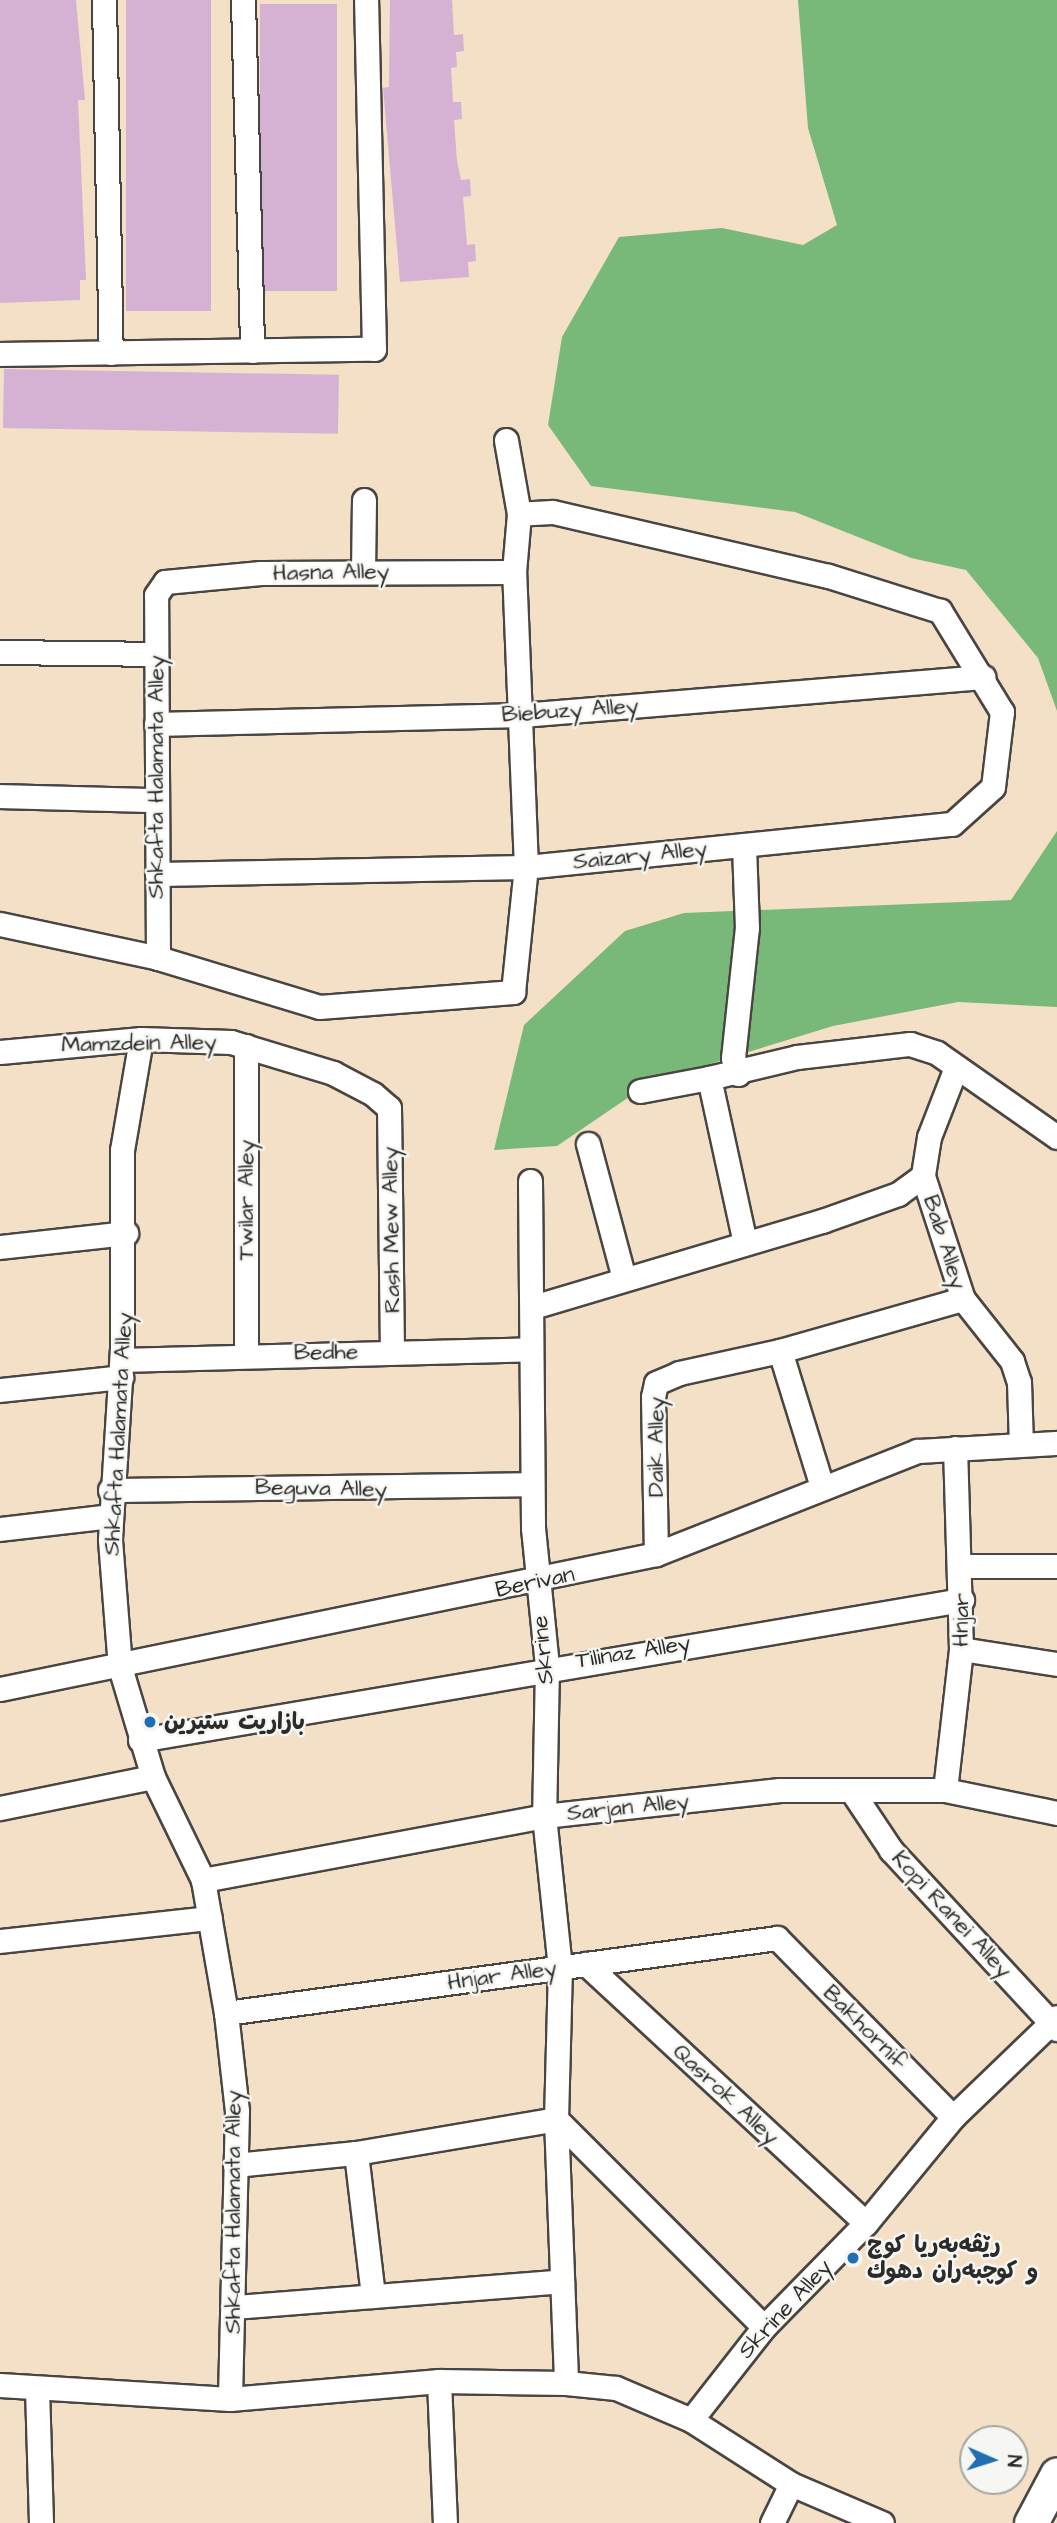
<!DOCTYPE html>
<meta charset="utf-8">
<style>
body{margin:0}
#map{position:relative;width:1057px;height:2523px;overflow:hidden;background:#f4dfc7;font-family:"Architects Daughter","Playpen Sans Arabic",sans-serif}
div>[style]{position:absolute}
.forest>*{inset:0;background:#78b879}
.building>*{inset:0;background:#d5b2d4;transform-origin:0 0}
.roads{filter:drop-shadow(2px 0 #494642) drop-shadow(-2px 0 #494642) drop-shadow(0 2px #494642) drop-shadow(0 -2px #494642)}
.street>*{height:23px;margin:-11.5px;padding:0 11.5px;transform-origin:11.5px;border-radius:11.5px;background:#fff}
.secondary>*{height:33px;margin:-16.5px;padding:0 16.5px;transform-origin:16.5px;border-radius:16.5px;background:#fff}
.dots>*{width:19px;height:19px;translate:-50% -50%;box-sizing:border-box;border:4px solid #f6f6f2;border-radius:50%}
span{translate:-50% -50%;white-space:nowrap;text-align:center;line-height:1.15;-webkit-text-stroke:5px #f6f6f2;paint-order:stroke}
.street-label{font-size:23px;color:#2b2b2b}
.poi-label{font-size:23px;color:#2b2b2b;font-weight:700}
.left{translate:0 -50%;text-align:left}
.north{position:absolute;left:959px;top:2425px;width:70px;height:70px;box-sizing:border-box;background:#f6f6f2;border:2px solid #a5a5a2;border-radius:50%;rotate:93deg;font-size:19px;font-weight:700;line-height:28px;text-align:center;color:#2b2b2b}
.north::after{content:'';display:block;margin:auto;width:24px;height:32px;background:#1f6fb2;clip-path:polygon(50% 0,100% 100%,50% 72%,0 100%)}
</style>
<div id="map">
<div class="forest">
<div style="clip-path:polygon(798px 0,1057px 0,1057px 711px,1038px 658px,966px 570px,911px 558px,795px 512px,591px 486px,548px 425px,562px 337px,619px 237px,722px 228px,803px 245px,837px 225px,808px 128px)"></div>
<div style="clip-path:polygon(1057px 831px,1057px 1007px,958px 1002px,833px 1026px,651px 1082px,557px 1146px,494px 1150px,524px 1025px,625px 931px,684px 913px,1011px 900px)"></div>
</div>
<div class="building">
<div style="clip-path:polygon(0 0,76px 0,85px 100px,78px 100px,86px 280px,80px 280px,80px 300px,0 303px)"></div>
<div style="left:126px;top:0;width:85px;height:311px"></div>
<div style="clip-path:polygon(390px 0,452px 0,454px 35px,463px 34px,464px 51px,456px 52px,457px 67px,451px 68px,453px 102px,461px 102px,462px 119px,454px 120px,457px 161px,461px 180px,470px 179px,471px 196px,463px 197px,467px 245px,475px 244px,476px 261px,468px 262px,469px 277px,400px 282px,383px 88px,389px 87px)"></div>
<div style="left:260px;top:4px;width:77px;height:287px"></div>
<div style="left:4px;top:369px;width:335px;height:59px;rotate:1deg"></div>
</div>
<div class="roads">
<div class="street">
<div style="left:104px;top:0;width:353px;rotate:88.9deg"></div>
<div style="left:243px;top:0;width:351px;rotate:88.5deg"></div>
<div style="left:0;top:354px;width:374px;rotate:-0.8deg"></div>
<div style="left:374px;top:349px;width:349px;rotate:-91.3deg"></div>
<div style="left:363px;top:572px;width:72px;rotate:-89.2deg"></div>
<div style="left:0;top:652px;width:155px;rotate:0.7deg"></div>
<div style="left:156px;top:724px;width:365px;rotate:-1.4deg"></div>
<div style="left:521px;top:715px;width:464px;rotate:-4.7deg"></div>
<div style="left:0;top:796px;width:156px;rotate:1.5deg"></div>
<div style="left:157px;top:874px;width:369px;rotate:-1.1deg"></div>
<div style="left:526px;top:867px;width:428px;rotate:-5.8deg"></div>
<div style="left:952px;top:824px;width:55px;rotate:-42.1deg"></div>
<div style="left:993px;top:787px;width:76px;rotate:-83.2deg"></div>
<div style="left:1002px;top:712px;width:119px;rotate:-121.5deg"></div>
<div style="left:940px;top:611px;width:117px;rotate:-162.6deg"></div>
<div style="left:828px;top:576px;width:283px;rotate:-166.9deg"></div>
<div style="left:552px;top:512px;width:33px;rotate:177deg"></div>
<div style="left:0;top:924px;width:162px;rotate:12.1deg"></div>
<div style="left:158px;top:958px;width:168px;rotate:16.9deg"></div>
<div style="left:319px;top:1007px;width:195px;rotate:-4.4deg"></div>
<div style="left:513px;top:992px;width:126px;rotate:-84.1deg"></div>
<div style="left:526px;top:867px;width:295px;rotate:-92.3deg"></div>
<div style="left:514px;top:572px;width:58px;rotate:-85.1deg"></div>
<div style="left:519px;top:514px;width:75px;rotate:-100deg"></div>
<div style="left:158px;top:958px;width:363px;rotate:-90.3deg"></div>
<div style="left:156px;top:595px;width:16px;rotate:-55deg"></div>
<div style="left:165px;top:582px;width:96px;rotate:-5.4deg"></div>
<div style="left:261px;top:573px;width:253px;rotate:-0.2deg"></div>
<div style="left:141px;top:1039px;width:113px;rotate:99.7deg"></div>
<div style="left:122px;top:1150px;width:198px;rotate:90deg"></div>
<div style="left:122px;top:1348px;width:192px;rotate:93.6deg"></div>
<div style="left:110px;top:1540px;width:127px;rotate:85.5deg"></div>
<div style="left:120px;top:1667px;width:115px;rotate:73.3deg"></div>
<div style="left:153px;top:1777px;width:114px;rotate:64.1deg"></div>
<div style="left:203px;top:1880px;width:135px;rotate:80.2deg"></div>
<div style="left:226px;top:2013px;width:99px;rotate:83.6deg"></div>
<div style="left:237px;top:2111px;width:288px;rotate:91.4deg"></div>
<div style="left:246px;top:1046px;width:308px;rotate:90deg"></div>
<div style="left:0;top:1052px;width:142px;rotate:-5.3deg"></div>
<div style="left:141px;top:1039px;width:90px;rotate:1.9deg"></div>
<div style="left:231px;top:1042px;width:107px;rotate:16.9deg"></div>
<div style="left:333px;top:1073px;width:45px;rotate:27.7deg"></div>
<div style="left:373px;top:1094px;width:21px;rotate:41deg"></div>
<div style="left:389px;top:1108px;width:243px;rotate:89.3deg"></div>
<div style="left:955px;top:1070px;width:72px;rotate:111.2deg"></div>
<div style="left:929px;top:1137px;width:39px;rotate:99deg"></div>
<div style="left:923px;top:1176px;width:129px;rotate:72deg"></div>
<div style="left:963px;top:1299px;width:79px;rotate:51.7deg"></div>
<div style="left:1012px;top:1361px;width:22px;rotate:72deg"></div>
<div style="left:1019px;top:1382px;width:62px;rotate:88.2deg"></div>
<div style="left:738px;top:1074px;width:17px;rotate:-107deg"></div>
<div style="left:733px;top:1058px;width:131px;rotate:-83.9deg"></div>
<div style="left:747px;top:928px;width:83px;rotate:-92.1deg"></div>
<div style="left:640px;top:1091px;width:70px;rotate:-10.7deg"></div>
<div style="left:588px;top:1144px;width:139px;rotate:75deg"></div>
<div style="left:530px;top:1181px;width:347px;rotate:89.5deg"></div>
<div style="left:533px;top:1528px;width:139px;rotate:84.2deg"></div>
<div style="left:547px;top:1666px;width:150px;rotate:91.1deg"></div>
<div style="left:544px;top:1816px;width:152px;rotate:84deg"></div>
<div style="left:560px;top:1967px;width:152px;rotate:91.5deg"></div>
<div style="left:556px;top:2119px;width:264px;rotate:87.8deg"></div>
<div style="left:745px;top:1243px;width:169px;rotate:-102.3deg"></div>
<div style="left:709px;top:1078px;width:90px;rotate:-13.4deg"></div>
<div style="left:797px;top:1057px;width:114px;rotate:-6.6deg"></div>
<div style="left:910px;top:1044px;width:28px;rotate:18deg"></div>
<div style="left:937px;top:1053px;width:146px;rotate:35deg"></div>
<div style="left:0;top:1247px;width:127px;rotate:-6.3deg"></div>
<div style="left:533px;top:1307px;width:302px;rotate:-16.6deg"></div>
<div style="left:822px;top:1221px;width:81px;rotate:-19.6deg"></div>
<div style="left:898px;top:1194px;width:31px;rotate:-36deg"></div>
<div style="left:780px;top:1351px;width:190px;rotate:-15.9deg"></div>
<div style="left:122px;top:1360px;width:409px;rotate:-1.5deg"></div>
<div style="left:0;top:1390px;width:122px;rotate:-6.1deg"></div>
<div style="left:110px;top:1490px;width:422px;rotate:-0.8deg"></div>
<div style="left:0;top:1529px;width:111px;rotate:-6.7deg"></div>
<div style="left:656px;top:1554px;width:157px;rotate:-91.1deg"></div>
<div style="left:653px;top:1397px;width:14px;rotate:-78deg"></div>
<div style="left:656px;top:1383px;width:25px;rotate:-23deg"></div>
<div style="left:679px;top:1373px;width:103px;rotate:-12.3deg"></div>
<div style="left:780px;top:1351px;width:142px;rotate:72.8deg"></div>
<div style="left:961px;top:1566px;width:96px"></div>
<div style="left:961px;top:1649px;width:97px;rotate:8.9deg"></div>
<div style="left:0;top:1689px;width:670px;rotate:-11.63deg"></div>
<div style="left:656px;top:1554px;width:281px;rotate:-21.5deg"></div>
<div style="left:917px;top:1451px;width:140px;rotate:-3.3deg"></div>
<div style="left:140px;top:1740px;width:834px;rotate:-9.67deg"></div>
<div style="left:945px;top:1790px;width:142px;rotate:-83.5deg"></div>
<div style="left:961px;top:1649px;width:201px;rotate:-91.7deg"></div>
<div style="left:853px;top:1793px;width:69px;rotate:56.3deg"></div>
<div style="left:891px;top:1850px;width:244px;rotate:47.2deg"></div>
<div style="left:0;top:1808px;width:156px;rotate:-11.5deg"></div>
<div style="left:203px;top:1880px;width:347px;rotate:-10.6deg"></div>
<div style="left:544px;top:1816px;width:237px;rotate:-6.3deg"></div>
<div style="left:780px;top:1790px;width:165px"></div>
<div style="left:945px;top:1790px;width:114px;rotate:11.6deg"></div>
<div style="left:0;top:1941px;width:211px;rotate:-6.3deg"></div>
<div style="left:586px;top:1964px;width:381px;rotate:42.8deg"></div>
<div style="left:226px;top:2013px;width:556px;rotate:-7.75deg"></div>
<div style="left:777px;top:1938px;width:251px;rotate:45.5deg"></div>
<div style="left:556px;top:2119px;width:294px;rotate:45deg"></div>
<div style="left:356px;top:2153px;width:144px;rotate:83.2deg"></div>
<div style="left:235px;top:2165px;width:122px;rotate:-5.7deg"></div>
<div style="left:356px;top:2153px;width:203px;rotate:-9.6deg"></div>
<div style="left:235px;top:2307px;width:328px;rotate:-4.5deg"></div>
<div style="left:439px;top:2381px;width:142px;rotate:87.6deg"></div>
<div style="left:0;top:2385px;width:230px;rotate:3.5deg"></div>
<div style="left:230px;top:2399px;width:210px;rotate:-4.9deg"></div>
<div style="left:439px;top:2381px;width:127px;rotate:0.9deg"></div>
<div style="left:566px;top:2383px;width:50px;rotate:5.7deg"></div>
<div style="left:616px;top:2388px;width:82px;rotate:23.1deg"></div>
<div style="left:37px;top:2388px;width:135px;rotate:88.3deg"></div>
<div style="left:772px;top:2523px;width:43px;rotate:-64deg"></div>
<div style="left:882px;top:2523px;width:99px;rotate:-156.8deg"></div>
<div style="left:791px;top:2484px;width:119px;rotate:-147.4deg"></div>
<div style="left:691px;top:2420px;width:118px;rotate:-51.9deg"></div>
<div style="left:764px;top:2327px;width:146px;rotate:-45.6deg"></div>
<div style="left:866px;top:2223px;width:137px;rotate:-50.6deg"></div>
<div style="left:953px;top:2117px;width:144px;rotate:-43.9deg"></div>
</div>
<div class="secondary">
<div style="left:1031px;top:2523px;width:55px;rotate:-62deg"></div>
</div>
</div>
<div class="dots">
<div style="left:150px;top:1722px;background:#1f6fb2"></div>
<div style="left:853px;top:2258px;background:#1f6fb2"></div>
</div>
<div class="street-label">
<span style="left:331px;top:572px;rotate:-1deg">Hasna Alley</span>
<span style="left:570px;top:710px;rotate:-4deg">Biebuzy Alley</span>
<span style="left:156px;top:777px;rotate:-90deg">Shkafta Halamata Alley</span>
<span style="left:640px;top:855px;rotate:-6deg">Saizary Alley</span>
<span style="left:139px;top:1043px;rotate:-1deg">Mamzdein Alley</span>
<span style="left:246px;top:1200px;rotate:-90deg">Twilar Alley</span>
<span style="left:391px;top:1230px;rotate:-91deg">Rash Mew Alley</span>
<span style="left:945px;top:1242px;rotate:72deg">Bab Alley</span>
<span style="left:326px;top:1352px;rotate:-1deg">Bedhe</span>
<span style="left:118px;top:1434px;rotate:-87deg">Shkafta Halamata Alley</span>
<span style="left:656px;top:1447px;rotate:-90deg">Daik Alley</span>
<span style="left:321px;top:1488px;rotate:1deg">Beguva Alley</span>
<span style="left:535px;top:1582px;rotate:-12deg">Berivan</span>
<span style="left:961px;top:1620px;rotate:-89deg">Hnjar</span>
<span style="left:543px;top:1650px;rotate:-95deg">Skrine</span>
<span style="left:633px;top:1652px;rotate:-9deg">Tilinaz Alley</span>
<span style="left:628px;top:1807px;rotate:-6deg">Sarjan Alley</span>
<span style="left:952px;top:1914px;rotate:47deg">Kopi Ranei Alley</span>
<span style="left:502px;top:1975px;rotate:-8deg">Hnjar Alley</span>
<span style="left:865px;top:2027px;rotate:45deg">Bakhornif</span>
<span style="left:726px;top:2094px;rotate:43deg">Qasrok Alley</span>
<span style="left:233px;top:2212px;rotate:-90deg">Shkafta Halamata Alley</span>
<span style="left:785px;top:2309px;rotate:-47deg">Skrine Alley</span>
</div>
<div class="poi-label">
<span class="left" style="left:164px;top:1722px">بازاريت ستيرين</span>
<span class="left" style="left:867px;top:2258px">رێڤه‌به‌ریا كوچ<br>و كوچبه‌ران دهوك</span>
</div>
<div class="north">N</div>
</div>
